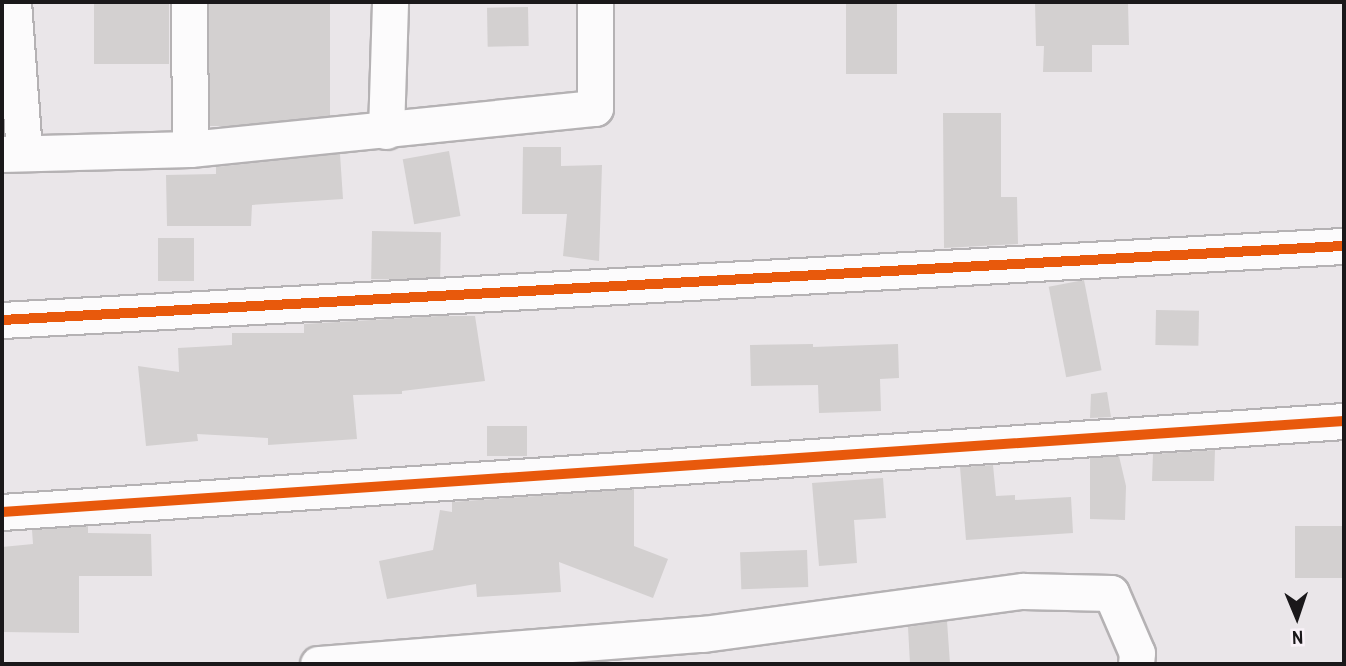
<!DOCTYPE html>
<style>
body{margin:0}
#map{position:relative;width:1346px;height:666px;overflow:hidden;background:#eae6e9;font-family:"Archivo Narrow",sans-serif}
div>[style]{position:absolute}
.building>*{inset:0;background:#d3d0d0;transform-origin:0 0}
.roads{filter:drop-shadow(2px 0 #b5b2b4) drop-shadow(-2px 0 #b5b2b4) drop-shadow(0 2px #b5b2b4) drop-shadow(0 -2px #b5b2b4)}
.street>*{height:35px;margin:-17.5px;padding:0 17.5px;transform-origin:17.5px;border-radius:17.5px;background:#fcfbfc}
.cycleway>*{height:10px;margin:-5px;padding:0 5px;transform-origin:5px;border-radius:5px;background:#e8590c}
span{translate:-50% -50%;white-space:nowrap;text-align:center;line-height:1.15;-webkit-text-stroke:6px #f9f2f8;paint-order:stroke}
.frame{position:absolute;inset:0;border:4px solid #1a181a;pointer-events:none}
.north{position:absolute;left:1262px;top:582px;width:70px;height:70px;-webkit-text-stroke:5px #f9f2f8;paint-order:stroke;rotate:178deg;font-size:19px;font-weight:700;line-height:28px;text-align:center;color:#1a181a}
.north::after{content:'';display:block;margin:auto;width:24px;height:32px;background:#1a181a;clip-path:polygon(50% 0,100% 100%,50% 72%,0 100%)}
</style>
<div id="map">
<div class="building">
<div style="left:94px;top:2px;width:75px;height:62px"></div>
<div style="left:209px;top:2px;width:121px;height:124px"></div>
<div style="left:846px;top:2px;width:51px;height:72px"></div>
<div style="clip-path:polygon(1035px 2px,1128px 2px,1129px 45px,1092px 45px,1092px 72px,1043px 72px,1044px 46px,1036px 46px)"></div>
<div style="left:528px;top:7px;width:39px;height:41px;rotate:89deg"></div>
<div style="clip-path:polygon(943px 113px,1001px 113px,1001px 197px,1017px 197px,1018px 244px,944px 248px)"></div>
<div style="clip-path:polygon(523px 147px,561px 147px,561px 166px,602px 165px,599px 261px,563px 256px,567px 214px,522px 214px)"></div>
<div style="left:449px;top:151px;width:66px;height:47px;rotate:80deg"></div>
<div style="clip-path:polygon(340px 154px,343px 199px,252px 205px,251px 226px,167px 226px,166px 175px,216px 174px,216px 167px)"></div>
<div style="left:372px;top:231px;width:69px;height:48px;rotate:1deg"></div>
<div style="left:158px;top:238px;width:36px;height:43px"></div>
<div style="left:1084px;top:280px;width:92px;height:36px;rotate:79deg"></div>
<div style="left:1156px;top:310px;width:43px;height:35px;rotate:1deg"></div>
<div style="clip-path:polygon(439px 316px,475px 316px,485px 381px,402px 391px,402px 394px,353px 395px,357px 439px,268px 445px,268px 438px,197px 434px,198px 441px,146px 446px,138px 366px,179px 372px,178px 348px,232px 345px,232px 333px,304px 333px,304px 324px)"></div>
<div style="clip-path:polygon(813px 344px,813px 347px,898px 344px,899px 378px,880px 379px,881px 411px,819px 413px,818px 385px,751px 386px,750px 345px)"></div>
<div style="clip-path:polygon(1107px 392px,1111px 417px,1090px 418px,1091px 394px)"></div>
<div style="left:527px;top:426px;width:30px;height:40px;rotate:90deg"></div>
<div style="clip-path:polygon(1215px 450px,1214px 481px,1152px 481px,1153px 454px)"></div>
<div style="clip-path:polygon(1119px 456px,1126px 486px,1125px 520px,1090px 519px,1090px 458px)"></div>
<div style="clip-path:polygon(993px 465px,996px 496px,1015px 495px,1015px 500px,1071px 497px,1073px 533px,966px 540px,960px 467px)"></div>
<div style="clip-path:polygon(883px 478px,886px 518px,854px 520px,857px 563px,819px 566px,812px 483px)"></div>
<div style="clip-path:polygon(634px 489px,634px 546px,668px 559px,653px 598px,559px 562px,561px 592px,477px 597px,476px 584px,387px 599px,379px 561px,433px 550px,440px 510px,452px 512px,452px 502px)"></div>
<div style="clip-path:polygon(88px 526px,88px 533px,151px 534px,152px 576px,79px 576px,79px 633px,2px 632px,2px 547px,33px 544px,32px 530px)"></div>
<div style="left:1344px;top:526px;width:52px;height:49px;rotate:90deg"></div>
<div style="left:807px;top:550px;width:37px;height:67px;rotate:88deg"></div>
<div style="clip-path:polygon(947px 621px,950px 664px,910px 664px,908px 627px)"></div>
</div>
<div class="roads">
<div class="street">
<div style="left:13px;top:2px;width:150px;rotate:85.8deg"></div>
<div style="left:189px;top:2px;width:147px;rotate:89.6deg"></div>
<div style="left:386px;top:131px;width:129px;rotate:-88.2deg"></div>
<div style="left:2px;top:154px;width:188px;rotate:-1.5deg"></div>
<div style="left:190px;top:149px;width:407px;rotate:-5.8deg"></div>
<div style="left:595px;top:108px;width:106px;rotate:-90deg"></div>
<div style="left:2px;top:320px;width:1344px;rotate:-3.16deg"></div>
<div style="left:2px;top:512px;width:1345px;rotate:-3.88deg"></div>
<div style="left:318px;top:664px;width:386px;rotate:-4.5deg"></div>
<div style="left:703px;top:634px;width:323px;rotate:-7.7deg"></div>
<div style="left:1023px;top:591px;width:88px;rotate:1.3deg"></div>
<div style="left:1111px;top:593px;width:65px;rotate:66.6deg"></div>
<div style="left:1137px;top:653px;width:11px;rotate:95deg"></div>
</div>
</div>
<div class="cycleway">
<div style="left:2px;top:320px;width:1344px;rotate:-3.16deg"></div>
<div style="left:2px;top:512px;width:1345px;rotate:-3.88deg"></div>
</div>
<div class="frame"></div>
<div class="north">N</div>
</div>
